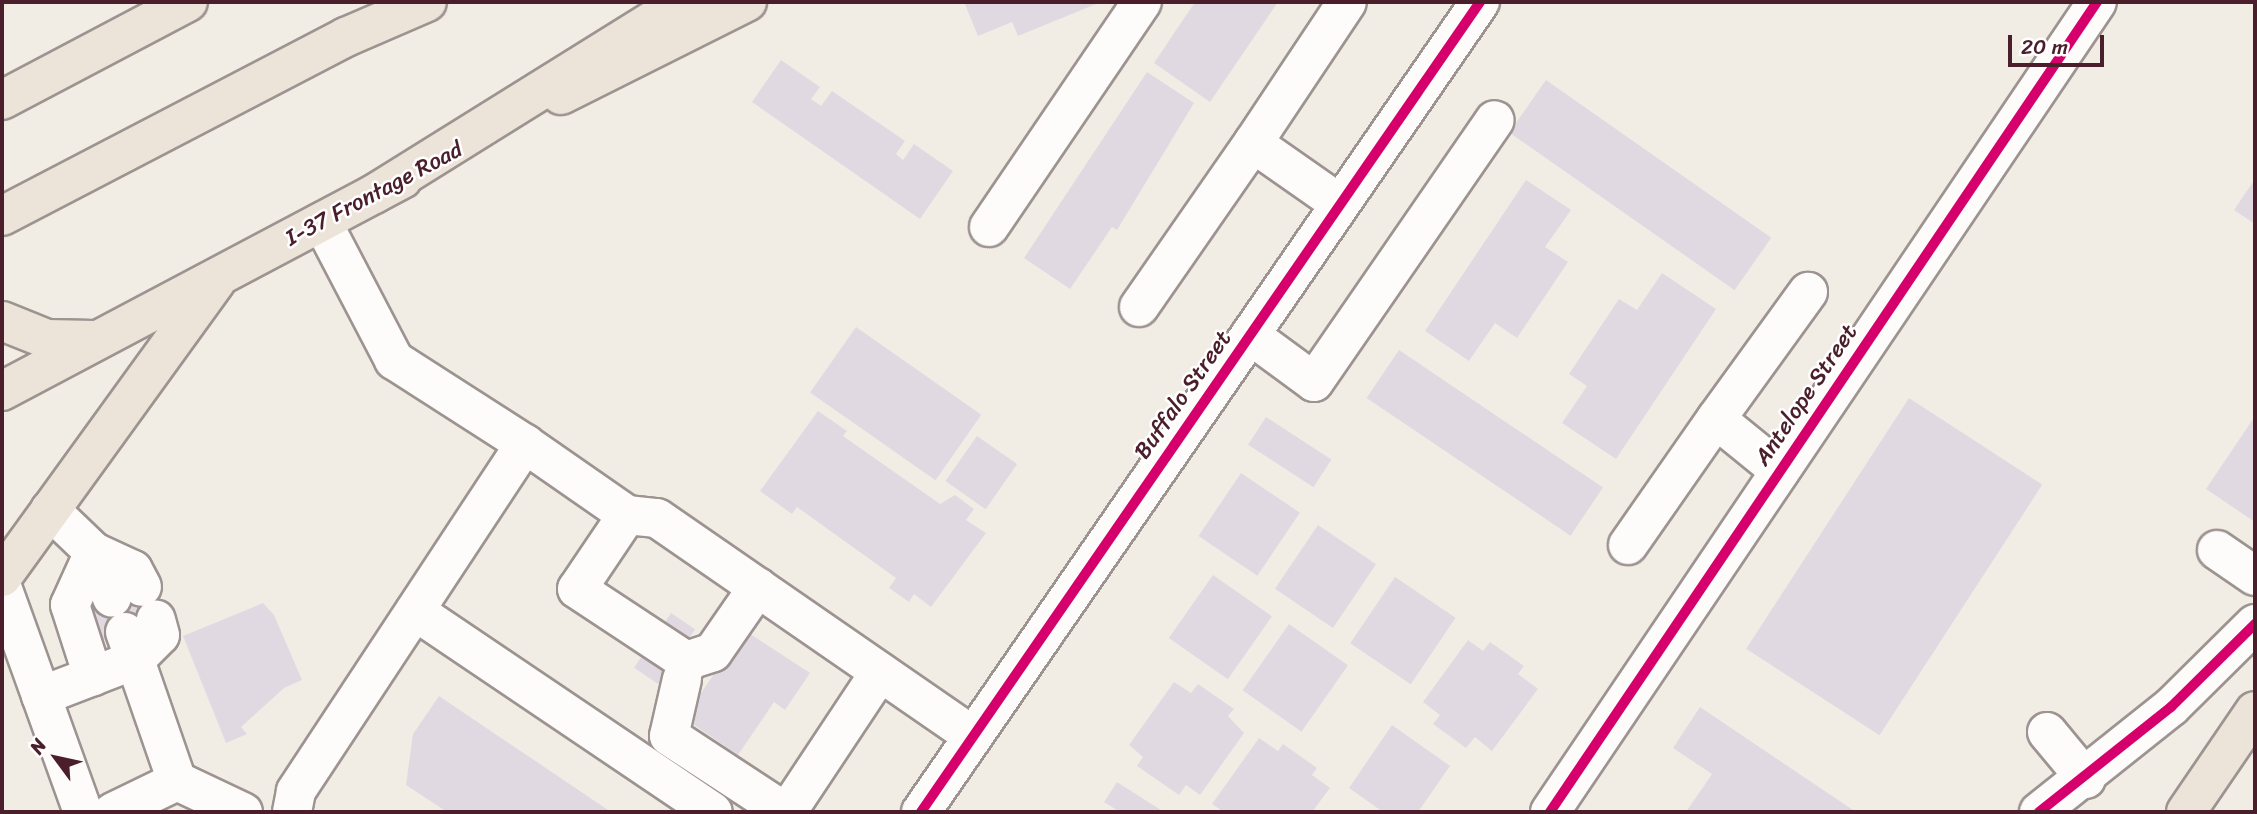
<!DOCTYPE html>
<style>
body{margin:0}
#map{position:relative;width:2257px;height:814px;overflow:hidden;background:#f2ede4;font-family:Sriracha,sans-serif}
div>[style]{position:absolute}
.building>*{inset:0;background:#e0d9e2;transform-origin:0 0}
.roads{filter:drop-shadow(2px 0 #9d9391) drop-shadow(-2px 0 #9d9391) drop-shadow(0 2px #9d9391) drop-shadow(0 -2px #9d9391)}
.minor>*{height:38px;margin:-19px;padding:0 19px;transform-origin:19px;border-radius:19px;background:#fdfcfb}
.major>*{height:38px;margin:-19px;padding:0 19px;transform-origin:19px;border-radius:19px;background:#ece4d9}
.highway>*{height:38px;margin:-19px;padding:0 19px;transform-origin:19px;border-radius:19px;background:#ece4d9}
.cycleway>*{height:10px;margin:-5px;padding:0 5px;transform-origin:5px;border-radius:5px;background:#d6006c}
span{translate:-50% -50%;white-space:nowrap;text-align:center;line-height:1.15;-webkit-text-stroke:5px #fff;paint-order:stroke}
.street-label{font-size:23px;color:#4a1f2b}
.frame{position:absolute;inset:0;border:4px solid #4a1f2b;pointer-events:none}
.north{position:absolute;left:21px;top:723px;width:70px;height:70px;-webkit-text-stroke:5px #fff;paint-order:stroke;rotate:303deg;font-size:19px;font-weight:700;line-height:28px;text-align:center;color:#4a1f2b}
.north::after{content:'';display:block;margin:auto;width:24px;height:32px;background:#4a1f2b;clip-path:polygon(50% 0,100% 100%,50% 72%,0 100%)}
.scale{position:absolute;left:2008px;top:35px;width:96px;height:32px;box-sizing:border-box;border:4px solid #4a1f2b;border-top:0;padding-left:9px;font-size:21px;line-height:24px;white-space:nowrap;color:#4a1f2b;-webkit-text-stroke:5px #fff;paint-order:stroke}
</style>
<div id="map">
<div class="building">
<div style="clip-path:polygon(964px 2px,1101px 2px,1018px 36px,1012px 22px,978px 36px)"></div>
<div style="clip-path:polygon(1195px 2px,1278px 2px,1210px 102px,1154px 63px)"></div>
<div style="clip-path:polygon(781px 60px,820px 87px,811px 99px,821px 106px,832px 91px,905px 141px,896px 154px,903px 160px,914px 144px,953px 171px,920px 219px,752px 102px)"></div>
<div style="clip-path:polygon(1147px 72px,1194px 103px,1117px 230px,1112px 227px,1070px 289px,1024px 258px)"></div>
<div style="left:1546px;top:80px;width:275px;height:64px;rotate:35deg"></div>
<div style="clip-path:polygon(2255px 179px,2255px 224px,2234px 210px)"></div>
<div style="clip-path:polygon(1526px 180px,1571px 210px,1545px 247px,1568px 262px,1517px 338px,1495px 323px,1469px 361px,1425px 331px)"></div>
<div style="clip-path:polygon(1662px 273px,1716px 309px,1616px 459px,1562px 423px,1587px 386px,1569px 374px,1619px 299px,1637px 310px)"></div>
<div style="left:856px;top:327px;width:153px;height:80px;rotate:35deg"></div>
<div style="left:1399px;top:350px;width:246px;height:58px;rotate:34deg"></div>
<div style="left:1909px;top:398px;width:159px;height:299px;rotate:33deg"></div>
<div style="clip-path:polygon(818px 411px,847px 431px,843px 436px,940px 504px,955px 495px,974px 509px,966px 520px,986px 533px,931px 607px,914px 594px,909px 602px,889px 588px,896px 578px,797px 507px,792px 514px,760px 491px)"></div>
<div style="clip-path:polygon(2255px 416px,2255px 522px,2206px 489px)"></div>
<div style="left:1266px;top:417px;width:78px;height:33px;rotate:33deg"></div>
<div style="left:977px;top:436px;width:49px;height:55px;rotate:35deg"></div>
<div style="left:1241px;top:473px;width:71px;height:76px;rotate:34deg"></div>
<div style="left:1318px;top:525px;width:70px;height:77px;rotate:34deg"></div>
<div style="left:1213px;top:575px;width:72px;height:77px;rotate:35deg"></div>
<div style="left:1395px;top:577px;width:73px;height:80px;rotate:34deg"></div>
<div style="left:149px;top:584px;width:35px;height:70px;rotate:68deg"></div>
<div style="clip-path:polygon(263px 603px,274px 615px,302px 680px,284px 688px,241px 727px,247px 734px,226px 743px,183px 636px)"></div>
<div style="left:671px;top:613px;width:29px;height:66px;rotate:34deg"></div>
<div style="left:1289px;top:624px;width:72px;height:81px;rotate:35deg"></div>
<div style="clip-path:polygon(744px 630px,810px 673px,785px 710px,774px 702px,738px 755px,684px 718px)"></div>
<div style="clip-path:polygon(1468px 640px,1483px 651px,1490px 642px,1524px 666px,1518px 674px,1538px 689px,1492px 751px,1475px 737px,1466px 748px,1433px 724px,1440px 715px,1423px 702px)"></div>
<div style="clip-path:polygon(1174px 682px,1191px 693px,1198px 684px,1234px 709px,1228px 716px,1244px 733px,1200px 795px,1186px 785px,1179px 795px,1137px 766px,1143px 757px,1129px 745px)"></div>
<div style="clip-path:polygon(439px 696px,611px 812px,447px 812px,406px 785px,413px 734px)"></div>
<div style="clip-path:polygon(1700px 707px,1792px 769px,1856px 812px,1686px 812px,1712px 774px,1673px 748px)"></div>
<div style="clip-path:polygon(1392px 725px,1450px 766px,1418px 812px,1383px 812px,1349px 788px)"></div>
<div style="clip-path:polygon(1259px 738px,1278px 751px,1283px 744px,1317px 768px,1312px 775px,1330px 788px,1312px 812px,1224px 812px,1212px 804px)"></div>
<div style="clip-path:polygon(1117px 782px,1164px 812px,1120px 812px,1104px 802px)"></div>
</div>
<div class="roads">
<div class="minor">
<div style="left:1340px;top:204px;width:106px;rotate:-145deg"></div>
<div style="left:1253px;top:143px;width:169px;rotate:-56.3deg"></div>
<div style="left:322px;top:222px;width:156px;rotate:62.4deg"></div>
<div style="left:394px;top:360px;width:156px;rotate:32.7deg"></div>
<div style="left:989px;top:227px;width:272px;rotate:-55.8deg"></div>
<div style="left:1139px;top:307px;width:200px;rotate:-55.2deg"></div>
<div style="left:1250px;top:335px;width:79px;rotate:36.3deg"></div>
<div style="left:1314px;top:382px;width:318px;rotate:-55.4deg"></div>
<div style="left:1780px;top:471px;width:82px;rotate:-140.9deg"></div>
<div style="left:1716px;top:419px;width:157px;rotate:-54.1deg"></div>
<div style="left:50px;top:510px;width:61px;rotate:43.7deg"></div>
<div style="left:94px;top:552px;width:58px;rotate:114.4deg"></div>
<div style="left:70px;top:605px;width:75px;rotate:72.1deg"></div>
<div style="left:627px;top:515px;width:89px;rotate:124deg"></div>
<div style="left:577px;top:589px;width:131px;rotate:33.4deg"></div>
<div style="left:686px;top:661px;width:6px;rotate:99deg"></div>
<div style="left:1628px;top:545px;width:154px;rotate:-55.1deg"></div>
<div style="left:2217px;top:550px;width:46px;rotate:34.4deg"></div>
<div style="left:94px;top:552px;width:43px;rotate:24.8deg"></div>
<div style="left:133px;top:570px;width:19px;rotate:62deg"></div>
<div style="left:94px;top:552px;width:49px;rotate:68.6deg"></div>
<div style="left:2px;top:587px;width:239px;rotate:70.2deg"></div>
<div style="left:415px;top:611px;width:359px;rotate:34deg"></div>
<div style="left:125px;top:632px;width:30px;rotate:70deg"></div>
<div style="left:135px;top:660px;width:35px;rotate:-45deg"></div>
<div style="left:160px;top:635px;width:16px;rotate:-105deg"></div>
<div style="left:686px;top:661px;width:28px;rotate:-18deg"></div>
<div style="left:713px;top:652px;width:79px;rotate:-55.3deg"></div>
<div style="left:682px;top:679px;width:58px;rotate:102.8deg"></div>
<div style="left:669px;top:736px;width:139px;rotate:33.2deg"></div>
<div style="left:41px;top:696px;width:101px;rotate:-21deg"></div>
<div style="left:135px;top:660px;width:128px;rotate:70.9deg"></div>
<div style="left:2047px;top:732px;width:61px;rotate:50.3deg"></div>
<div style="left:113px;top:812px;width:71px;rotate:-25.8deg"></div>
<div style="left:177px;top:781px;width:73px;rotate:25.2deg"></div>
<div style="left:292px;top:812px;width:21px;rotate:-79deg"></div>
<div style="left:296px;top:791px;width:416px;rotate:-56.6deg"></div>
<div style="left:525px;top:444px;width:124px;rotate:34.8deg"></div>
<div style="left:627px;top:515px;width:30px;rotate:6deg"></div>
<div style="left:657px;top:518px;width:384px;rotate:34.6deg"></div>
<div style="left:787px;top:812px;width:168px;rotate:-56.4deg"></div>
<div style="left:921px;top:812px;width:984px;rotate:-55.39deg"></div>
<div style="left:1550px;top:812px;width:977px;rotate:-55.97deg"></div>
<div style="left:2039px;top:812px;width:169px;rotate:-38.5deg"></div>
<div style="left:2171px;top:707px;width:118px;rotate:-44.7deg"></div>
</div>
<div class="major">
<div style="left:561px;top:95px;width:208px;rotate:-26.6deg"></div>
<div style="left:2px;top:321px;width:48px;rotate:21.8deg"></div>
<div style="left:47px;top:339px;width:47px;rotate:1.2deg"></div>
<div style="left:2px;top:391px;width:453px;rotate:-27.9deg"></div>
<div style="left:2px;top:577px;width:365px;rotate:-54.1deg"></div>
<div style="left:2186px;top:812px;width:122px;rotate:-55.7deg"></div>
</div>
<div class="highway">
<div style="left:2px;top:100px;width:210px;rotate:-27.8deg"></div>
<div style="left:374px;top:194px;width:363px;rotate:-31.9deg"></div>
<div style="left:2px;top:216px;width:388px;rotate:-27.5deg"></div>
<div style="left:346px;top:37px;width:88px;rotate:-23.4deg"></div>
</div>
</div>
<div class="cycleway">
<div style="left:921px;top:812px;width:984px;rotate:-55.39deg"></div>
<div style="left:1550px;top:812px;width:977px;rotate:-55.97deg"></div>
<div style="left:2039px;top:812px;width:169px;rotate:-38.5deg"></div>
<div style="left:2171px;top:707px;width:118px;rotate:-44.7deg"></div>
</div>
<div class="street-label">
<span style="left:374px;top:194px;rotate:-28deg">I-37 Frontage Road</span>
<span style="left:1183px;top:395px;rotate:-55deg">Buffalo Street</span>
<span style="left:1806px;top:395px;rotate:-56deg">Antelope Street</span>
</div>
<div class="frame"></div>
<div class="north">N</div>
<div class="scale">20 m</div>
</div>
